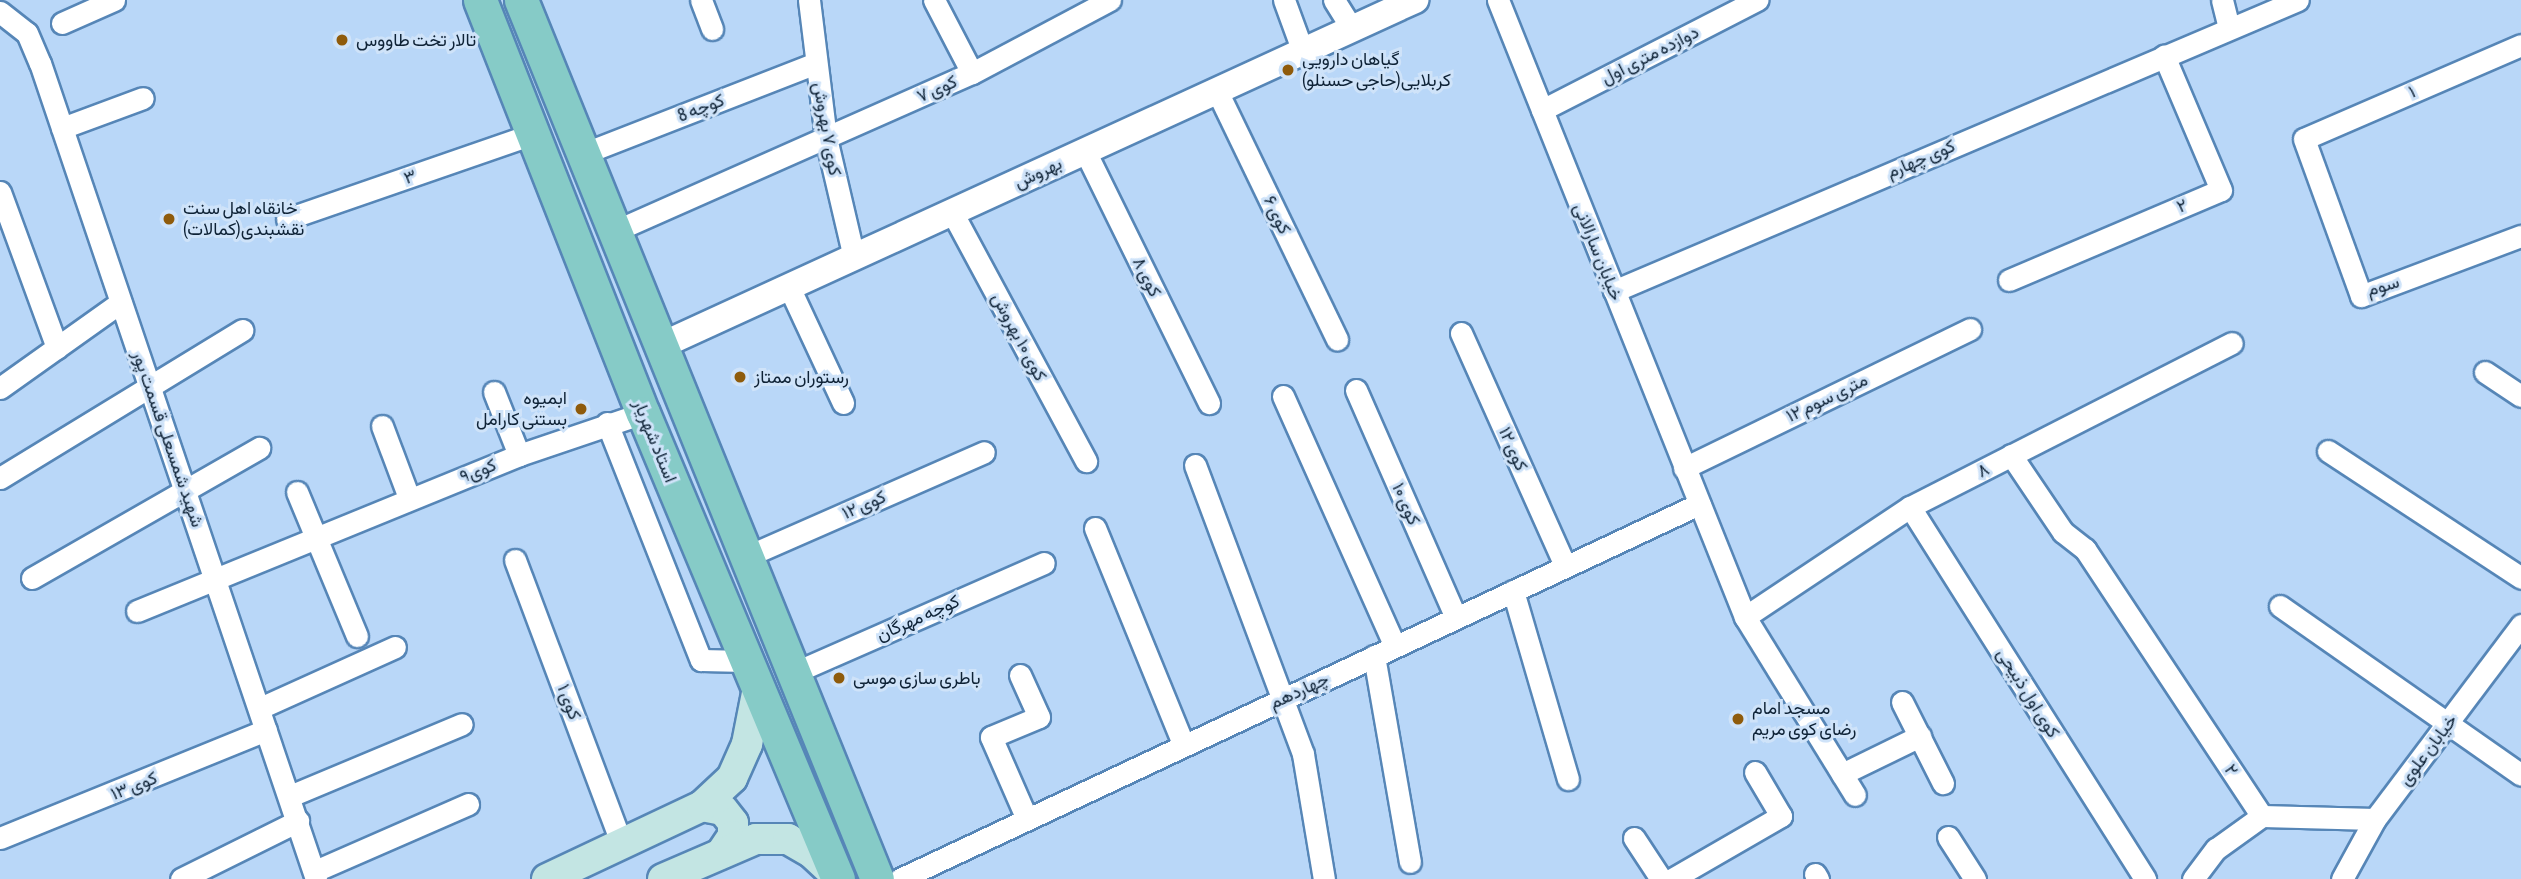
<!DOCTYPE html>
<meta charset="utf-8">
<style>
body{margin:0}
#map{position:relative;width:2521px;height:879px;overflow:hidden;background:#b9d7f8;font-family:"Asap Condensed",Vazirmatn,sans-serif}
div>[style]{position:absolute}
.roads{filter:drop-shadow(2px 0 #5686b7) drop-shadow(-2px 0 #5686b7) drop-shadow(0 2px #5686b7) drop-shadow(0 -2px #5686b7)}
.minor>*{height:21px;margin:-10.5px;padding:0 10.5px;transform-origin:10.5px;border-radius:10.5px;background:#fff}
.tertiary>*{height:26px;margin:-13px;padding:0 13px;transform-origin:13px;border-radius:13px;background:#fff}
.secondary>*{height:30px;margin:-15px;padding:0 15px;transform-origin:15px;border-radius:15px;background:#c3e5e3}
.primary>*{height:33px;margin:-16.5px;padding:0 16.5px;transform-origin:16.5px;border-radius:16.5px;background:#86cbc7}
.dots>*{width:19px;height:19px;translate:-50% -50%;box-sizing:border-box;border:4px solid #cfe3f9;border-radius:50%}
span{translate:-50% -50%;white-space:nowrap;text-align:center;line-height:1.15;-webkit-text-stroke:6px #cfe3f9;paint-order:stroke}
.poi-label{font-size:18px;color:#0e2236}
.left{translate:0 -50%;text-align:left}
.right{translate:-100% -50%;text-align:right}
.street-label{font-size:18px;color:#0e2236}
</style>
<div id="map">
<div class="roads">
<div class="minor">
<div style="left:701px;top:0;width:31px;rotate:69deg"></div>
<div style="left:809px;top:0;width:139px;rotate:83deg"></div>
<div style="left:826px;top:138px;width:122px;rotate:76.8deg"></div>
<div style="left:1284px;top:0;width:55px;rotate:69.9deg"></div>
<div style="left:1334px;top:0;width:34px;rotate:58deg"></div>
<div style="left:1498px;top:0;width:665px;rotate:68.18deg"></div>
<div style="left:1745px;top:617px;width:209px;rotate:58.3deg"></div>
<div style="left:2222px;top:0;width:29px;rotate:76deg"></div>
<div style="left:0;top:12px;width:34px;rotate:38deg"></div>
<div style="left:27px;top:33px;width:33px;rotate:67deg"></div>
<div style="left:40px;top:63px;width:861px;rotate:71.31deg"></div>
<div style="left:62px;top:23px;width:57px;rotate:-23.9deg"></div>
<div style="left:2521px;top:45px;width:236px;rotate:156.6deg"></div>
<div style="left:2304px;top:139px;width:167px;rotate:70deg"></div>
<div style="left:2361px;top:296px;width:171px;rotate:-20.6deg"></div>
<div style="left:972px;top:73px;width:156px;rotate:-27.9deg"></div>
<div style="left:1217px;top:91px;width:276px;rotate:64.2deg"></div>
<div style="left:1542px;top:110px;width:242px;rotate:-27.1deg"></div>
<div style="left:62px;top:128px;width:86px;rotate:-20.3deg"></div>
<div style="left:1085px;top:151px;width:281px;rotate:63.8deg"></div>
<div style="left:585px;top:153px;width:248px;rotate:-21.3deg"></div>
<div style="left:0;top:192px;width:166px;rotate:69.9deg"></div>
<div style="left:952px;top:212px;width:283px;rotate:61.7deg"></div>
<div style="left:287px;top:219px;width:259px;rotate:-19.1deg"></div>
<div style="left:617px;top:230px;width:388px;rotate:-23.9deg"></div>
<div style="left:972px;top:73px;width:82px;rotate:-117.5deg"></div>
<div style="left:2009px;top:280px;width:230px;rotate:-23deg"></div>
<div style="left:2221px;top:190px;width:146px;rotate:-113deg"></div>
<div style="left:789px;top:287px;width:128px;rotate:65deg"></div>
<div style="left:1614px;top:291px;width:743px;rotate:-23.05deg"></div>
<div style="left:1461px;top:333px;width:255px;rotate:65.9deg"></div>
<div style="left:2485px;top:372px;width:43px;rotate:33.7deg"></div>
<div style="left:0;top:388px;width:148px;rotate:-35.4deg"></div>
<div style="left:1356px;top:390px;width:249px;rotate:66.3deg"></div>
<div style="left:494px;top:392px;width:68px;rotate:68.4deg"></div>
<div style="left:1283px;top:396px;width:274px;rotate:65.9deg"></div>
<div style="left:607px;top:423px;width:255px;rotate:68.4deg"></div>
<div style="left:701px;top:660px;width:45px;rotate:1.3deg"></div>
<div style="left:382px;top:426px;width:77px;rotate:69.4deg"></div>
<div style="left:2328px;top:451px;width:231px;rotate:33.3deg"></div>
<div style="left:2011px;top:455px;width:93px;rotate:56deg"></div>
<div style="left:2063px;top:532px;width:28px;rotate:38deg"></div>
<div style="left:2085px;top:549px;width:320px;rotate:56.5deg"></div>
<div style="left:1195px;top:465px;width:309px;rotate:69.5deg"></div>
<div style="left:1303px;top:754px;width:127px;rotate:80.5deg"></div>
<div style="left:1684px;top:468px;width:318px;rotate:-25.9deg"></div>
<div style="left:0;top:478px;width:284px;rotate:-31.4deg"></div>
<div style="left:297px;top:492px;width:156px;rotate:67.4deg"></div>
<div style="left:1910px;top:507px;width:440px;rotate:57.7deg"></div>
<div style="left:1095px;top:528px;width:235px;rotate:67.8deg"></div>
<div style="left:743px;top:558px;width:263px;rotate:-23.7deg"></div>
<div style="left:515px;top:560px;width:303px;rotate:69.4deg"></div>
<div style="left:32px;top:578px;width:262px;rotate:-29.8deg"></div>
<div style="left:1513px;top:591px;width:196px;rotate:73.7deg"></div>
<div style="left:2280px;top:606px;width:294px;rotate:35deg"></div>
<div style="left:137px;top:611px;width:413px;rotate:-22.2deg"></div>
<div style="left:519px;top:455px;width:131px;rotate:-18.7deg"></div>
<div style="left:1745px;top:617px;width:198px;rotate:-33.7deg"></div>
<div style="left:1910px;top:507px;width:361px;rotate:-27deg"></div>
<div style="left:1374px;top:656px;width:209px;rotate:80.1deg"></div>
<div style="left:791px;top:674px;width:276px;rotate:-23.7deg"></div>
<div style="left:1020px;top:675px;width:46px;rotate:65.7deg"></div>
<div style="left:1039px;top:717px;width:52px;rotate:157.4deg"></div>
<div style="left:991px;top:737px;width:90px;rotate:66.3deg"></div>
<div style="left:1902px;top:702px;width:91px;rotate:63.2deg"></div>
<div style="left:260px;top:708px;width:148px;rotate:-24.3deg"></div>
<div style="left:1842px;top:774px;width:87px;rotate:-26deg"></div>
<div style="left:290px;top:796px;width:186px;rotate:-22.7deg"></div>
<div style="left:1948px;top:837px;width:50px;rotate:57.3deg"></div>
<div style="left:0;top:838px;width:287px;rotate:-22.1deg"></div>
<div style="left:1634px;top:838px;width:49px;rotate:56.6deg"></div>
<div style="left:315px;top:871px;width:167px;rotate:-23.6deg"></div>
<div style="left:1815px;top:874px;width:6px;rotate:59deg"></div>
<div style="left:181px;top:879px;width:131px;rotate:-26.4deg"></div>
<div style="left:900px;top:879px;width:883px;rotate:-25.14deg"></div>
<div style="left:1672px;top:879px;width:126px;rotate:-30deg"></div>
<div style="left:1781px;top:816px;width:51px;rotate:-120.6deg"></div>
<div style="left:2193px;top:879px;width:38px;rotate:-53deg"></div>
<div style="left:2216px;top:849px;width:57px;rotate:-35.7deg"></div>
<div style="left:2262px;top:816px;width:113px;rotate:1.5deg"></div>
<div style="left:2342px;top:879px;width:68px;rotate:-61.2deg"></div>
<div style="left:2375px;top:819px;width:243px;rotate:-53deg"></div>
</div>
<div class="tertiary">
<div style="left:660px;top:346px;width:831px;rotate:-24.62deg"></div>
</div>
<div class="secondary">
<div style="left:702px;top:806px;width:21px;rotate:11deg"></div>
<div style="left:723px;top:810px;width:16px;rotate:52deg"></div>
<div style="left:733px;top:823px;width:13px;rotate:90deg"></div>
<div style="left:733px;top:836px;width:18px;rotate:124deg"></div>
<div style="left:547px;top:879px;width:171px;rotate:-25.2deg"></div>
<div style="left:702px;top:806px;width:41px;rotate:-43deg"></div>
<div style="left:732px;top:778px;width:37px;rotate:-66deg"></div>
<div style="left:747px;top:744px;width:57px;rotate:-78.9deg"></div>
<div style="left:663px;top:879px;width:101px;rotate:-23.3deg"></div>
<div style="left:756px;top:839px;width:32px"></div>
<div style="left:788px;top:839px;width:28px;rotate:30deg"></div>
<div style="left:812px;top:853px;width:33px;rotate:43deg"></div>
</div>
<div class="primary">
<div style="left:480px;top:0;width:444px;rotate:68.5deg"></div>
<div style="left:643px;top:413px;width:505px;rotate:67.29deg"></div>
<div style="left:521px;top:0;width:948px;rotate:67.95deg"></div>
</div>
</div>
<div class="dots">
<div style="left:342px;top:40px;background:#8f5b0b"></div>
<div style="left:1288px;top:70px;background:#8f5b0b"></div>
<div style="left:169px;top:219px;background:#8f5b0b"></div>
<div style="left:740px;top:377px;background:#8f5b0b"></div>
<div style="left:581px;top:409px;background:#8f5b0b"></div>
<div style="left:839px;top:678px;background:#8f5b0b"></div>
<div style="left:1738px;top:719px;background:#8f5b0b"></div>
</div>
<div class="poi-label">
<span class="left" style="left:356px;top:40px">تالار تخت طاووس</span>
<span class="left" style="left:1302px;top:70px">گیاهان دارویی<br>کربلایی(حاجی حسنلو)</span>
<span class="left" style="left:183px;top:219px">خانقاه اهل سنت<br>نقشبندی(کمالات)</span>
<span class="left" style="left:754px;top:377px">رستوران ممتاز</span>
<span class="right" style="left:567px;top:409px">ابمیوه<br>بستنی کارامل</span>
<span class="left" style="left:853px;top:678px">باطری سازی موسی</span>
<span class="left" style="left:1752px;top:719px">مسجد امام<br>رضای کوی مریم</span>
</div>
<div class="street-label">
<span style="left:1650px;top:55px;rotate:-27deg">دوازده متری اول</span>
<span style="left:937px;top:89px;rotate:-24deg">کوی ۷</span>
<span style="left:2412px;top:92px;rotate:-23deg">۱</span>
<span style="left:701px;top:108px;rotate:-21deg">کوچه 8</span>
<span style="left:827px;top:129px;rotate:80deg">کوی ۷ بهروش</span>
<span style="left:1921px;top:159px;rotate:-23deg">کوی چهارم</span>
<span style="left:1038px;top:173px;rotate:-25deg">بهروش</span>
<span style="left:410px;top:177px;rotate:-19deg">۳</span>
<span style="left:2182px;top:206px;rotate:-23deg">۲</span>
<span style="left:1277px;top:215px;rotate:64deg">کوی ۶</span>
<span style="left:1598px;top:252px;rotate:68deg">خیابان سارالانی</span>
<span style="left:1147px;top:277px;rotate:64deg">کوی ۸</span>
<span style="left:2383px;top:286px;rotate:-17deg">سوم</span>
<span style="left:1019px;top:337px;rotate:62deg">کوی ۱۰ بهروش</span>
<span style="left:1827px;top:398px;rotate:-26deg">۱۲ متری سوم</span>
<span style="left:168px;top:439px;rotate:71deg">شهید شمسعلی قسمت پور</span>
<span style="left:655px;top:441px;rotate:68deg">استاد شهریار</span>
<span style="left:1513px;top:449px;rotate:66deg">کوی ۱۲</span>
<span style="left:1983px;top:470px;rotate:-27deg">۸</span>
<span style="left:478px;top:471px;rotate:-22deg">کوی۹</span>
<span style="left:1406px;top:504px;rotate:66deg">کوی ۱۰</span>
<span style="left:864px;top:505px;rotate:-24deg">کوی ۱۲</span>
<span style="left:918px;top:618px;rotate:-24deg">کوچه مهرگان</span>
<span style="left:1299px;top:691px;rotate:-25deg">چهاردهم</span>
<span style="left:2028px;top:693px;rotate:58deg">کوی اول ذبیحی</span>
<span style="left:569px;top:702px;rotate:69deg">کوی ۱</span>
<span style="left:2428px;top:750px;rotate:-53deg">خیابان علوی</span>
<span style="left:2231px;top:770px;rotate:57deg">۲</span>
<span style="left:134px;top:786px;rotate:-22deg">کوی ۱۳</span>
</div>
</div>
